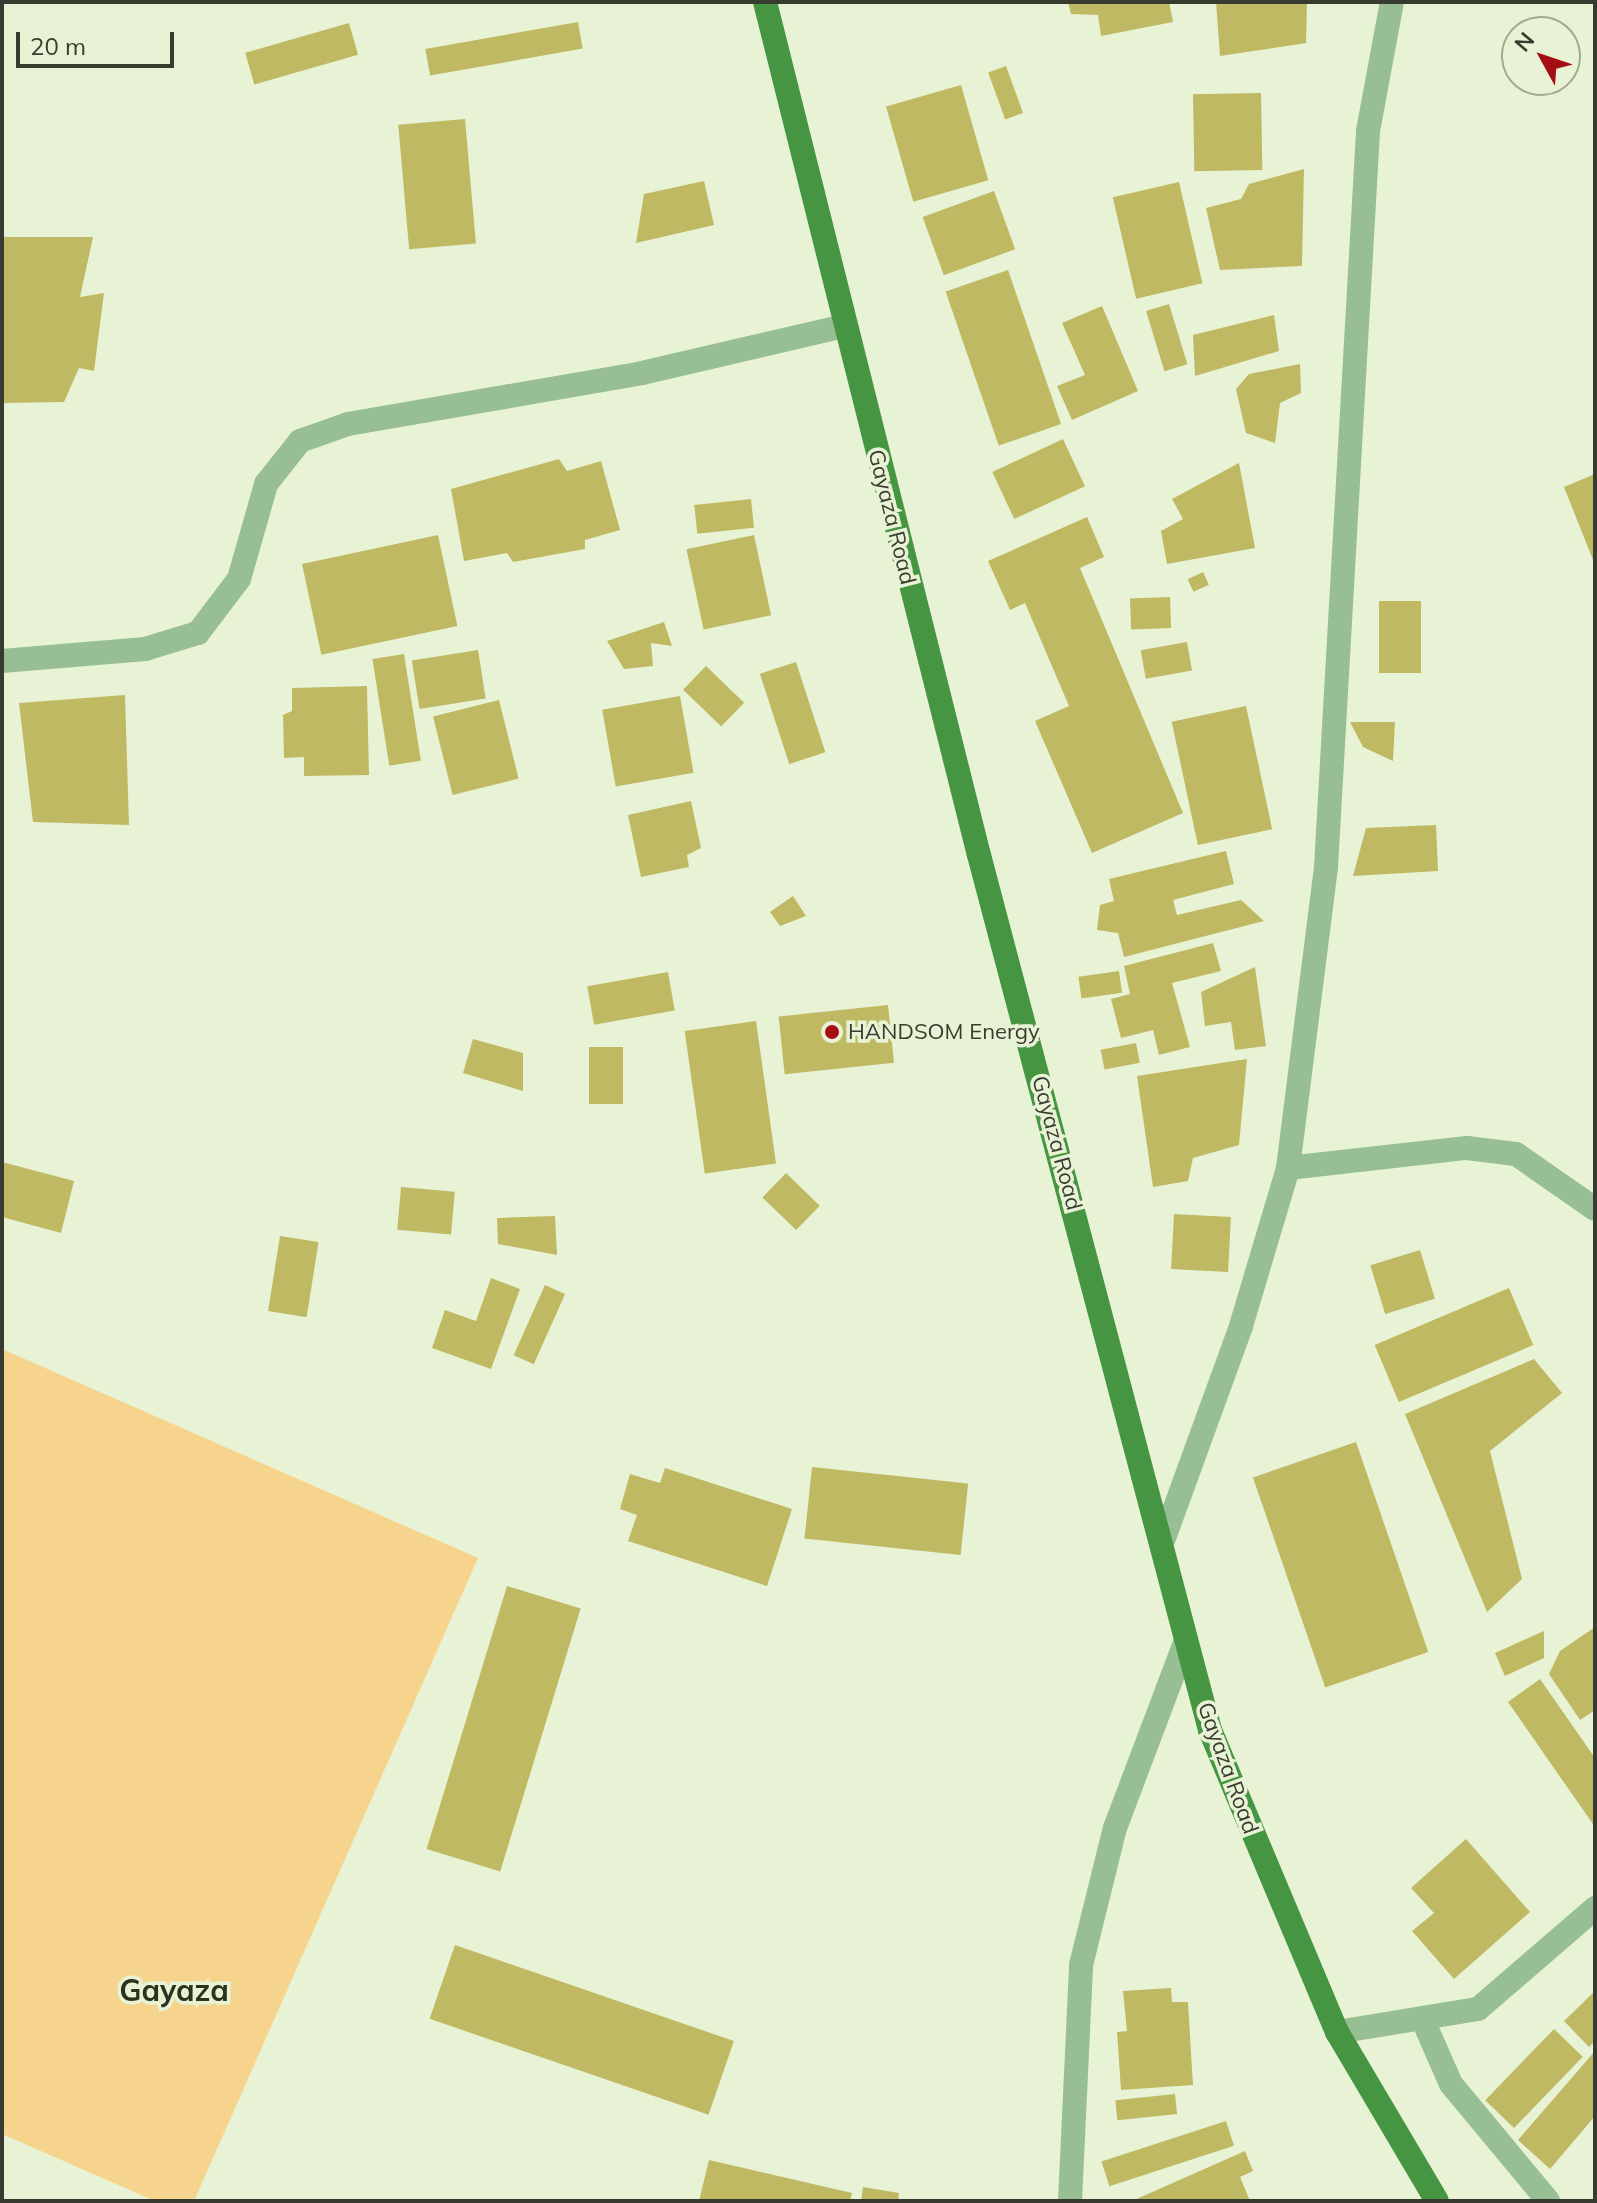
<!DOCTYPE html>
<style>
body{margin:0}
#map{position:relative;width:1597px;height:2203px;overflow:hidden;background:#e8f3d5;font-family:Mulish,sans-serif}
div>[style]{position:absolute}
.green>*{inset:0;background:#f6d48d}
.building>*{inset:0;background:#c0b964;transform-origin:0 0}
.lane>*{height:24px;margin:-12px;padding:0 12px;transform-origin:12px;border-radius:12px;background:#97bf93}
.street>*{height:24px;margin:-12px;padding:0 12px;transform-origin:12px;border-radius:12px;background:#97bf93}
.primary>*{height:24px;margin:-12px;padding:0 12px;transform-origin:12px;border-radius:12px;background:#469542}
.dots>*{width:22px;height:22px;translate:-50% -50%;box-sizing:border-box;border:4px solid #e8f3d5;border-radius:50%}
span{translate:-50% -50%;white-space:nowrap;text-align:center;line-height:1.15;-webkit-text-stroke:7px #e8f3d5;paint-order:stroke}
.street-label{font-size:22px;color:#383c30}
.poi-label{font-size:22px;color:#383c30}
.left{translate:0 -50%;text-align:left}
.district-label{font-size:30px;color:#2c331c;font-weight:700}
.frame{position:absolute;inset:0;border:4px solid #383c30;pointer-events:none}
.north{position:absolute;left:1501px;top:16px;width:80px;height:80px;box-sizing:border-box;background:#e8f3d5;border:2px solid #a2aa93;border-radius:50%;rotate:310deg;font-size:22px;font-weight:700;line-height:32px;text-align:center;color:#383c30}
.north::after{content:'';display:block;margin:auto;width:28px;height:36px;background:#a50e12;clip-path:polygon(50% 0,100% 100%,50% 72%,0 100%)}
.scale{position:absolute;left:16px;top:32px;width:158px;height:36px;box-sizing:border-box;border:4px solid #383c30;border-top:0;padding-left:10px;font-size:24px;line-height:28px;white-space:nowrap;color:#383c30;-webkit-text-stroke:6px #e8f3d5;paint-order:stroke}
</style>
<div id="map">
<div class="green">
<div style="clip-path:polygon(2px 1349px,478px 1558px,194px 2201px,155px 2201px,2px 2134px)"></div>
</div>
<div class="building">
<div style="clip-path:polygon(1068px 2px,1169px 2px,1173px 22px,1101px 36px,1098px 15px,1071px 14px)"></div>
<div style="clip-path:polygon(1216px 2px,1307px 2px,1306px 43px,1220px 56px)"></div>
<div style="left:578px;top:22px;width:27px;height:155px;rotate:80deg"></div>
<div style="left:349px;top:23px;width:33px;height:108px;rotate:74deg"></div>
<div style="left:1006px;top:66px;width:50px;height:19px;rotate:70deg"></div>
<div style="left:961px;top:85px;width:99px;height:78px;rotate:74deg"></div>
<div style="left:1261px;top:93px;width:77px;height:68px;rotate:89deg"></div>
<div style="left:465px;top:119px;width:125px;height:67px;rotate:85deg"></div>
<div style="clip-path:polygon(1304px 169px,1302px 266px,1220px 270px,1206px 208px,1241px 199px,1249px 184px)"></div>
<div style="clip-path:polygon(704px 181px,714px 225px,636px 243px,644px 194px)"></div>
<div style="left:1179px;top:182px;width:104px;height:68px;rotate:77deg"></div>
<div style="left:994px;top:191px;width:62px;height:76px;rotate:70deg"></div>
<div style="clip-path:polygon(2px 237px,93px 237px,80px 297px,104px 293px,94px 371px,79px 368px,64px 402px,2px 403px)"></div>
<div style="left:1008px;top:270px;width:163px;height:66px;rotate:71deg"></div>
<div style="left:1169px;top:304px;width:63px;height:24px;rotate:73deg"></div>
<div style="clip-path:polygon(1102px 306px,1138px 391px,1072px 420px,1057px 386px,1085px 375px,1062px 323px)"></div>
<div style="clip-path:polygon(1274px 315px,1279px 351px,1195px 376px,1193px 335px)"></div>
<div style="clip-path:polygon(1300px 364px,1301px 393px,1280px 403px,1275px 443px,1246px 433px,1236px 389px,1249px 374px)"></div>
<div style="left:1063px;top:439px;width:52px;height:78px;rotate:65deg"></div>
<div style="clip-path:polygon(559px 459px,567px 471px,601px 461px,620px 530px,585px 540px,585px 549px,513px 562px,507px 553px,464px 561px,451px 489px)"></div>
<div style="clip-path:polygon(1239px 463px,1255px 548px,1167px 564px,1161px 531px,1183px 519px,1172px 499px)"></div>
<div style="clip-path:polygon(1595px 474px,1595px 565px,1564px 487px)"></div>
<div style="left:751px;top:499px;width:29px;height:57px;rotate:84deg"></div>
<div style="clip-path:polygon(1087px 517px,1104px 557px,1080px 568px,1183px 813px,1092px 853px,1035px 721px,1069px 706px,1025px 603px,1010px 610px,988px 561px)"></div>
<div style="left:438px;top:535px;width:93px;height:139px;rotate:78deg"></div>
<div style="left:754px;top:535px;width:82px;height:69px;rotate:78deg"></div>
<div style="left:1203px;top:572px;width:14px;height:17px;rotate:65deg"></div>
<div style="left:1170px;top:597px;width:31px;height:40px;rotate:88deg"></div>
<div style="left:1379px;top:601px;width:42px;height:72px"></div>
<div style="clip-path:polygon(664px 622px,672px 646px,651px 643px,653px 666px,624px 669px,607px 641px)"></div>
<div style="left:1187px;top:642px;width:29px;height:47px;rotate:80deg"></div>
<div style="left:478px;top:650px;width:49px;height:67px;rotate:81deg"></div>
<div style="left:404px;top:654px;width:108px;height:32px;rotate:81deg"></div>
<div style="left:796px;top:662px;width:95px;height:38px;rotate:72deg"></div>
<div style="left:706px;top:666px;width:53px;height:33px;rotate:44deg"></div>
<div style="clip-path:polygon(367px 686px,369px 775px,304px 776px,304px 757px,284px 758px,283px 715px,292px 711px,292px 688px)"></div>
<div style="clip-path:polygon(125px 695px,129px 825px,33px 822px,19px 703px)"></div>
<div style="left:680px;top:696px;width:78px;height:79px;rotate:80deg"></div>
<div style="left:499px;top:700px;width:81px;height:68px;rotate:76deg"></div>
<div style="left:1246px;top:706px;width:126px;height:76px;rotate:78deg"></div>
<div style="clip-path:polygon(1350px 722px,1395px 722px,1393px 761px,1363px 747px)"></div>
<div style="clip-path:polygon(691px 801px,701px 848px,687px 855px,689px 867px,641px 877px,628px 815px)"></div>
<div style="clip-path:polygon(1436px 825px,1438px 871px,1353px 876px,1366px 828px)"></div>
<div style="clip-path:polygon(1226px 851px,1234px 884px,1173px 900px,1177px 915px,1241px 900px,1264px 921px,1124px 957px,1118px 933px,1097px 930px,1100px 905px,1114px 901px,1109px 879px)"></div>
<div style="clip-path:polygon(793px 896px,806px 916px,780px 926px,770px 912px)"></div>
<div style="clip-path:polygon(1213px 943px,1221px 971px,1172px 983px,1190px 1047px,1159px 1055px,1153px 1030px,1121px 1038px,1111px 999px,1130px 994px,1124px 966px)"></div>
<div style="clip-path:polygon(1255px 967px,1266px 1046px,1235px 1050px,1231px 1022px,1205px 1026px,1201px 992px)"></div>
<div style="left:1119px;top:971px;width:22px;height:41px;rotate:82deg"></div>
<div style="left:668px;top:972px;width:39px;height:82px;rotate:80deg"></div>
<div style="left:888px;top:1005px;width:58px;height:110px;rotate:84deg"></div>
<div style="left:756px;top:1021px;width:144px;height:72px;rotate:82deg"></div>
<div style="clip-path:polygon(473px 1039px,523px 1053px,523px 1091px,463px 1073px)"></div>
<div style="left:1136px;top:1043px;width:20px;height:36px;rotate:79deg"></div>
<div style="left:589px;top:1047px;width:34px;height:57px"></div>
<div style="clip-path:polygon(1247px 1059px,1239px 1145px,1193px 1158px,1188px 1181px,1153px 1187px,1137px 1076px)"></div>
<div style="clip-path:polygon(2px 1162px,74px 1181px,61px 1233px,2px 1217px)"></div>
<div style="left:786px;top:1173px;width:47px;height:34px;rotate:44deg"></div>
<div style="left:401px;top:1187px;width:54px;height:43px;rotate:5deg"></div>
<div style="left:1174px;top:1214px;width:57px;height:55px;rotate:3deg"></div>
<div style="clip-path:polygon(555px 1216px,557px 1255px,498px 1244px,497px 1218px)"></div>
<div style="left:280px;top:1236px;width:39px;height:76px;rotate:9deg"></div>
<div style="left:1420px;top:1250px;width:51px;height:52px;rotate:73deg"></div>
<div style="clip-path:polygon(491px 1278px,520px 1289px,491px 1369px,432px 1348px,445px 1310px,476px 1321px)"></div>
<div style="left:545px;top:1285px;width:22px;height:77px;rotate:24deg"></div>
<div style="left:1509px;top:1288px;width:62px;height:146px;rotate:67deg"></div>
<div style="clip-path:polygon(1534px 1359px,1562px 1393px,1490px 1451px,1522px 1579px,1487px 1612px,1405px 1414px)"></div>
<div style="left:1356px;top:1442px;width:222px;height:109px;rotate:71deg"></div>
<div style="left:812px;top:1467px;width:157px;height:72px;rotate:6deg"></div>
<div style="clip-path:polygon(665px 1468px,792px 1509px,767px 1586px,628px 1541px,637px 1515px,620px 1509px,630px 1474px,660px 1483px)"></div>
<div style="left:507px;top:1586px;width:77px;height:275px;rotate:17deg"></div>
<div style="clip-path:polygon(1595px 1627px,1595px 1710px,1580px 1720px,1549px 1674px,1560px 1651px)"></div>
<div style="clip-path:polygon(1544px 1631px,1544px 1658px,1505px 1676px,1495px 1653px)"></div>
<div style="clip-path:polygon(1540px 1679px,1595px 1758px,1595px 1827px,1508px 1702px)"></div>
<div style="clip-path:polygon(1466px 1839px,1530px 1912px,1454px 1979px,1412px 1931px,1434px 1913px,1411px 1888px)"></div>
<div style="left:455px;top:1945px;width:295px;height:78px;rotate:19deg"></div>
<div style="clip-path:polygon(1171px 1988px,1172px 2002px,1188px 2002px,1193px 2085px,1121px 2090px,1117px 2032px,1127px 2031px,1123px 1991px)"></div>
<div style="clip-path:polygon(1595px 1991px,1595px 2041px,1589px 2047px,1564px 2021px)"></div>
<div style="left:1554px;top:2029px;width:40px;height:99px;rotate:44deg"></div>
<div style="clip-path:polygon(1595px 2051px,1595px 2116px,1550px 2169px,1518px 2140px)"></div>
<div style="left:1175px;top:2094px;width:20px;height:60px;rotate:84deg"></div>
<div style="left:1226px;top:2121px;width:26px;height:131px;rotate:72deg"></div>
<div style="clip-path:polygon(1245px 2151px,1253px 2171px,1240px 2177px,1250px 2201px,1132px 2201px)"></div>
<div style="clip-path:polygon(709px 2160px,852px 2193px,850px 2201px,699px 2201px)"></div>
<div style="clip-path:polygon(863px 2187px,899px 2193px,898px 2201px,861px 2201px)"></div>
</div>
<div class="lane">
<div style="left:1422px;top:2018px;width:72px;rotate:66.3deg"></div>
<div style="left:1451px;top:2084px;width:152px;rotate:50.3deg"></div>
</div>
<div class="street">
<div style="left:2px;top:661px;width:144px;rotate:-4.8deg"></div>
<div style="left:145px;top:649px;width:55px;rotate:-16.8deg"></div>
<div style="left:198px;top:633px;width:68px;rotate:-52.8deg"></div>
<div style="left:239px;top:579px;width:99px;rotate:-74.1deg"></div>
<div style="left:266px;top:484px;width:55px;rotate:-51.7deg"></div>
<div style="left:300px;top:441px;width:51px;rotate:-19.5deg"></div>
<div style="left:348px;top:424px;width:298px;rotate:-9.8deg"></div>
<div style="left:642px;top:373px;width:207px;rotate:-13.1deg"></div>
<div style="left:1288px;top:1168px;width:180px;rotate:-6.4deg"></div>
<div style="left:1467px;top:1148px;width:49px;rotate:7deg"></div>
<div style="left:1516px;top:1154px;width:96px;rotate:34.8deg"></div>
<div style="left:1164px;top:1538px;width:226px;rotate:-70deg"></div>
<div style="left:1241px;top:1326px;width:165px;rotate:-73.4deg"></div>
<div style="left:1288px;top:1168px;width:303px;rotate:-82.8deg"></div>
<div style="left:1326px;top:867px;width:737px;rotate:-86.73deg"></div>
<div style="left:1368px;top:131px;width:131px;rotate:-79.5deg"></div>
<div style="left:1337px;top:2032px;width:143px;rotate:-9.3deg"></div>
<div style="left:1478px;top:2009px;width:155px;rotate:-40.8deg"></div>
<div style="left:1070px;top:2201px;width:236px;rotate:-87.3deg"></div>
<div style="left:1081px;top:1965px;width:141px;rotate:-76.1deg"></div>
<div style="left:1115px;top:1828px;width:201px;rotate:-69.3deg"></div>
</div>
<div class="primary">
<div style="left:765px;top:2px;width:879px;rotate:75.92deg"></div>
<div style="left:979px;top:855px;width:905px;rotate:75.21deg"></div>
<div style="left:1210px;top:1730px;width:328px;rotate:67.2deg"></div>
<div style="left:1337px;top:2032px;width:196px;rotate:59.4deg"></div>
</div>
<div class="dots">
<div style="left:832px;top:1032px;background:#a50e12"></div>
</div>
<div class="street-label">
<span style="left:892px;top:517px;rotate:76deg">Gayaza Road</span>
<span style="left:1057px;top:1143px;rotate:75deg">Gayaza Road</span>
<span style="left:1228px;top:1768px;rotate:70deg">Gayaza Road</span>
</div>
<div class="poi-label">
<span class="left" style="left:848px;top:1032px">HANDSOM Energy</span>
</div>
<div class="district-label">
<span style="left:174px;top:1990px">Gayaza</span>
</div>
<div class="frame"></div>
<div class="north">N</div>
<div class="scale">20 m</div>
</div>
